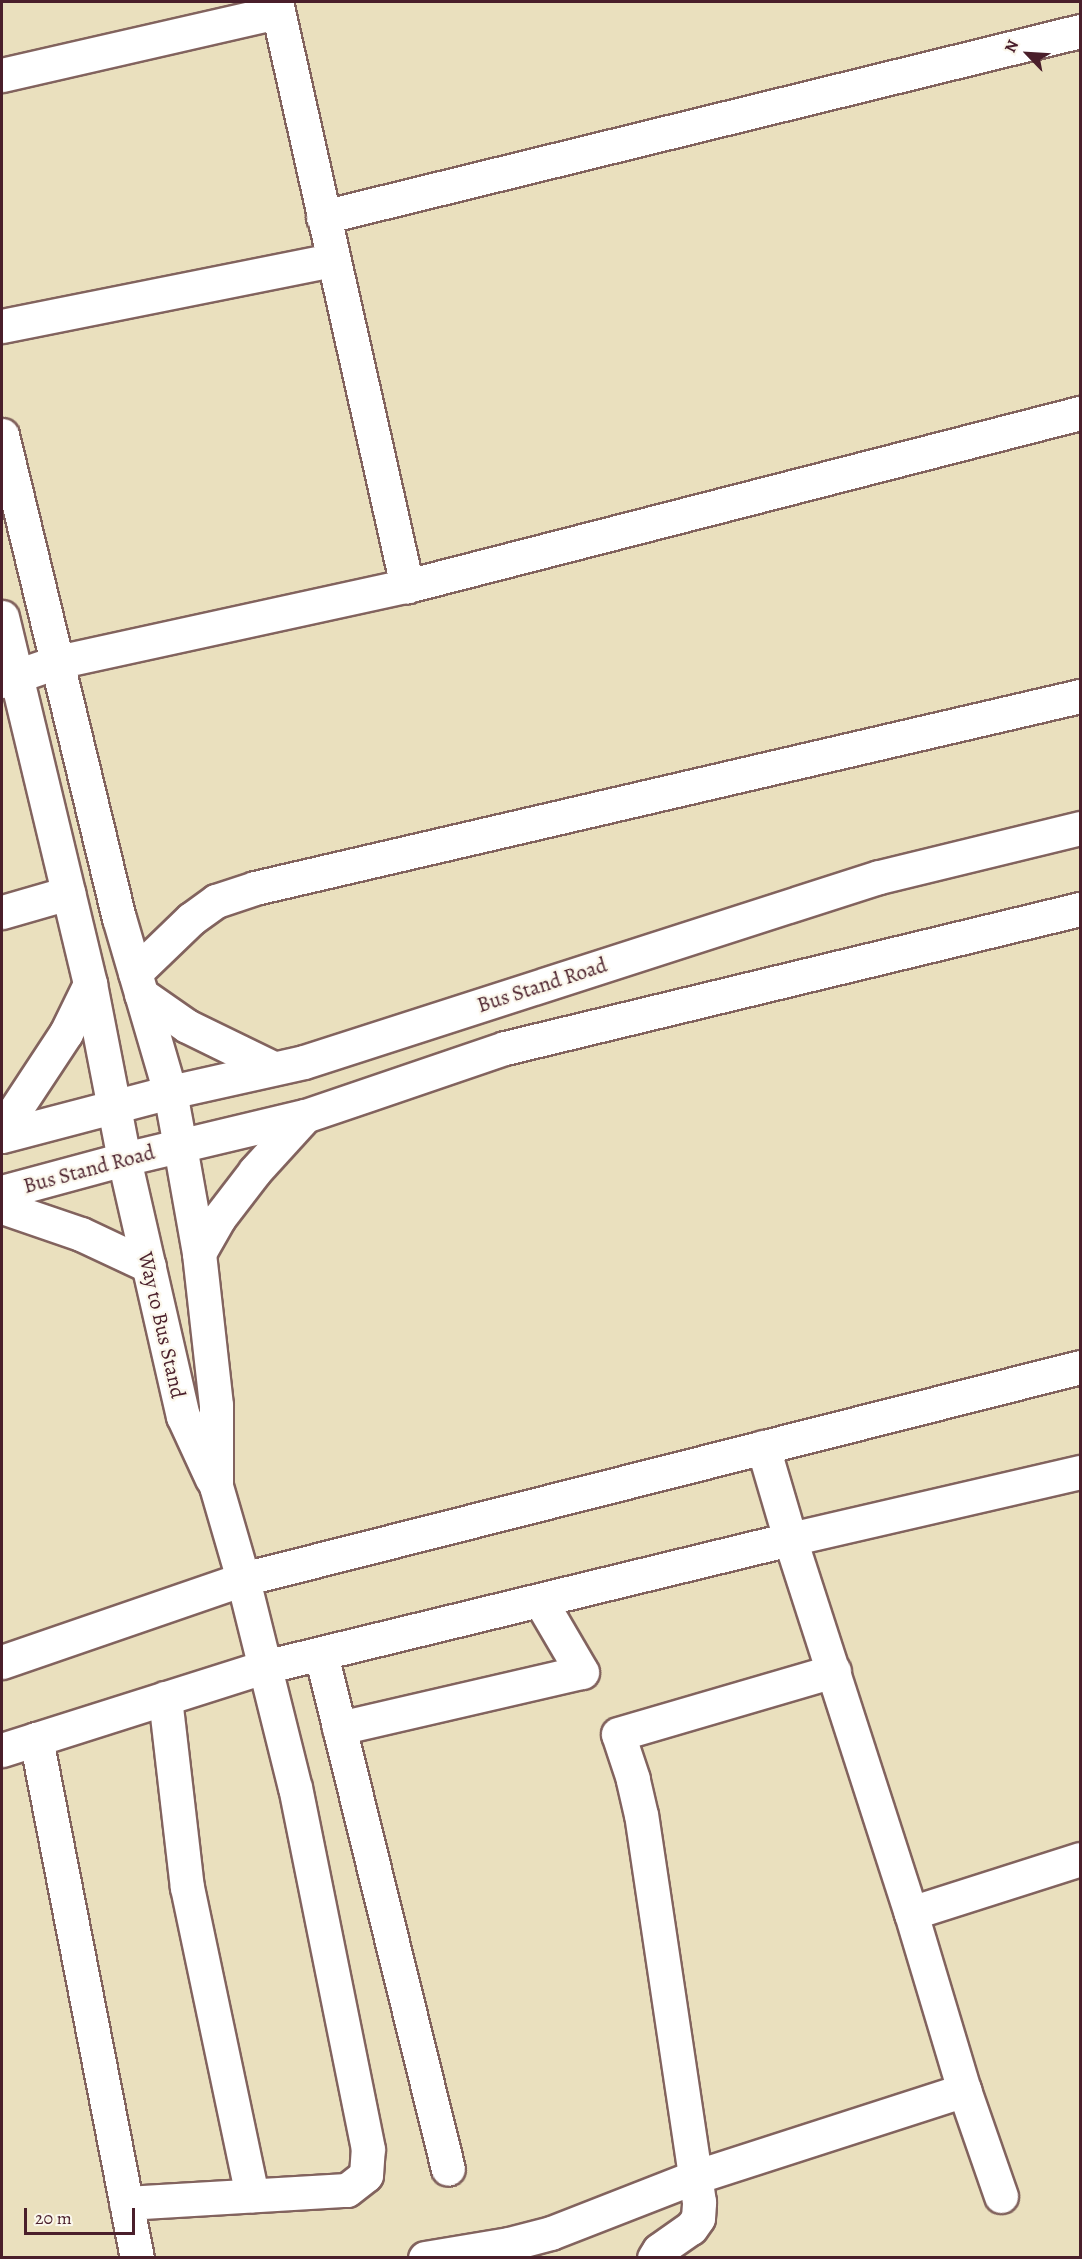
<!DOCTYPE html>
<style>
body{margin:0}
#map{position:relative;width:1082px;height:2259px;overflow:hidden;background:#eae0be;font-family:Alegreya,serif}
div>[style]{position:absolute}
.roads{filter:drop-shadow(2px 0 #82635e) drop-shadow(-2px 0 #82635e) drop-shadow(0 2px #82635e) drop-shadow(0 -2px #82635e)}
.street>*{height:33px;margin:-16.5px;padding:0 16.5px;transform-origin:16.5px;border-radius:16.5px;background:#fff}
.secondary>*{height:33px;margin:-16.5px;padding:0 16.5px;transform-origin:16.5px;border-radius:16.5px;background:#fff}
.primary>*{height:33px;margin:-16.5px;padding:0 16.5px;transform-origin:16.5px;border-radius:16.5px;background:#fff}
span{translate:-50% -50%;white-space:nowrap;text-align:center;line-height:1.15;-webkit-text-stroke:4.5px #fbf7ec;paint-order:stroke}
.street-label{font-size:21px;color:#4a1f2b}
.frame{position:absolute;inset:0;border:3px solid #4a1f2b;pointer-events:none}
.north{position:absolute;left:998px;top:24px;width:60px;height:60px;-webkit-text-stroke:4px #fbf7ec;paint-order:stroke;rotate:295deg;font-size:16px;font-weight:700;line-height:24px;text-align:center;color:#4a1f2b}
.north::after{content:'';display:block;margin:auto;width:21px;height:27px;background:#4a1f2b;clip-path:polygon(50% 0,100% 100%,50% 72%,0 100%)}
.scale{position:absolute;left:24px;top:2208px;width:111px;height:27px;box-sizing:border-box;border:3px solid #4a1f2b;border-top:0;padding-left:8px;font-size:18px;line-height:21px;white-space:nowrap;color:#4a1f2b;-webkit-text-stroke:4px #fbf7ec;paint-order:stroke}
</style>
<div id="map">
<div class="roads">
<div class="street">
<div style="left:276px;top:2px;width:599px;rotate:77.36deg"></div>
<div style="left:407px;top:586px;width:695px;rotate:-14.42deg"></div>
<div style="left:2px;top:75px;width:283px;rotate:-12.9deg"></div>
<div style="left:323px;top:217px;width:780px;rotate:-13.8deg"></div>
<div style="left:2px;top:326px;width:338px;rotate:-11.3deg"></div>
<div style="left:2px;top:681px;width:58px;rotate:-19.1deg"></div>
<div style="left:57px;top:662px;width:358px;rotate:-12.3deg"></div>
<div style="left:2px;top:912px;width:69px;rotate:-16.1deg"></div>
<div style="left:135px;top:973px;width:78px;rotate:-44deg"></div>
<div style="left:191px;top:919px;width:31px;rotate:-36deg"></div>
<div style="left:216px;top:901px;width:41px;rotate:-18.4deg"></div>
<div style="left:255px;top:888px;width:847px;rotate:-13.1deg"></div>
<div style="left:124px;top:1159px;width:264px;rotate:77.1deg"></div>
<div style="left:183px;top:1416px;width:69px;rotate:65.3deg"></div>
<div style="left:763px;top:1447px;width:96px;rotate:73.6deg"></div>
<div style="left:790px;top:1539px;width:393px;rotate:72.1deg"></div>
<div style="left:321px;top:1654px;width:530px;rotate:76.15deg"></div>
<div style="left:2px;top:1662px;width:255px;rotate:-19deg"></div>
<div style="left:243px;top:1579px;width:863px;rotate:-14.21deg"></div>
<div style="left:165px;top:1698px;width:190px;rotate:83.4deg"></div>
<div style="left:187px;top:1887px;width:315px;rotate:78.1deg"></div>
<div style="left:339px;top:1728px;width:249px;rotate:-13deg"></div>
<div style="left:582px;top:1672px;width:81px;rotate:-120.4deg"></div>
<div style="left:36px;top:1739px;width:529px;rotate:78.99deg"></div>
<div style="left:2px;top:1750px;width:275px;rotate:-17.6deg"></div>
<div style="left:264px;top:1667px;width:541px;rotate:-13.68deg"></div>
<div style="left:790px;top:1539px;width:298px;rotate:-13deg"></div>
<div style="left:1001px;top:2196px;width:112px;rotate:-109.2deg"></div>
<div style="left:964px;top:2090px;width:185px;rotate:-106.7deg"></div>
<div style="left:911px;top:1913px;width:177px;rotate:-17.7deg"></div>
<div style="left:126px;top:2203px;width:221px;rotate:-3.4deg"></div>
<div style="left:347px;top:2190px;width:24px;rotate:-38deg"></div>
<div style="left:366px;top:2175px;width:26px;rotate:-86deg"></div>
<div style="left:368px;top:2149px;width:368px;rotate:-101.4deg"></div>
<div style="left:295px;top:1788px;width:215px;rotate:-104deg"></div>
<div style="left:243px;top:1579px;width:97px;rotate:-106.2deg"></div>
<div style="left:216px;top:1486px;width:81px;rotate:-90deg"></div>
<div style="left:216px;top:1405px;width:153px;rotate:-96.4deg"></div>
<div style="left:199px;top:1253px;width:109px;rotate:-100.1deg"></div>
<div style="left:425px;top:2258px;width:85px;rotate:-9.5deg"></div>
<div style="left:509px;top:2244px;width:43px;rotate:-14.7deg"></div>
<div style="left:551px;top:2233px;width:155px;rotate:-21.3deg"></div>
<div style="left:695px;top:2177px;width:283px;rotate:-17.9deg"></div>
<div style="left:654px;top:2258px;width:9px;rotate:-58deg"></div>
<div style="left:659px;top:2250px;width:39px;rotate:-35deg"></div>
<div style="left:691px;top:2228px;width:12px;rotate:-55deg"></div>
<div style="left:698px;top:2218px;width:16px;rotate:-86deg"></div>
<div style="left:699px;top:2202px;width:391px;rotate:-98.5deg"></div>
<div style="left:641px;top:1815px;width:37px;rotate:-103deg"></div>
<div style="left:633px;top:1779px;width:47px;rotate:-108.4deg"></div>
<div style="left:618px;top:1734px;width:225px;rotate:-16.3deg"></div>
</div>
<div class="secondary">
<div style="left:2px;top:435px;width:497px;rotate:76.4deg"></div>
<div style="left:119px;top:918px;width:181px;rotate:73.7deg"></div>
<div style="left:170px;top:1092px;width:55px;rotate:79.5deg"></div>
<div style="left:2px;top:617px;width:377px;rotate:76.5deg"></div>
<div style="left:90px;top:984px;width:178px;rotate:79deg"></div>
</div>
<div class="primary">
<div style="left:141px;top:994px;width:56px;rotate:34.8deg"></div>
<div style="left:187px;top:1026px;width:96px;rotate:26deg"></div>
<div style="left:2px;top:1130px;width:116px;rotate:-56.6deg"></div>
<div style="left:66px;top:1033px;width:55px;rotate:-63.9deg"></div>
<div style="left:2px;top:1136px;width:174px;rotate:-14.7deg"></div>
<div style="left:170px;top:1092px;width:137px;rotate:-12.6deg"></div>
<div style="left:304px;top:1062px;width:604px;rotate:-17.84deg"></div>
<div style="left:879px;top:877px;width:207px;rotate:-13.7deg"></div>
<div style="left:2px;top:1192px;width:126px;rotate:-15.1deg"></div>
<div style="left:124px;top:1159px;width:186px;rotate:-13.4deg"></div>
<div style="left:305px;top:1116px;width:211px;rotate:-18.8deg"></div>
<div style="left:505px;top:1048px;width:592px;rotate:-13.59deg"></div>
<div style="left:2px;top:1207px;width:83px;rotate:18.9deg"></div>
<div style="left:81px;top:1234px;width:75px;rotate:25.2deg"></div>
<div style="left:199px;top:1253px;width:40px;rotate:-60.3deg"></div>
<div style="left:219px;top:1218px;width:59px;rotate:-52.5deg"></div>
<div style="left:255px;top:1171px;width:74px;rotate:-47.7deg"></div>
</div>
</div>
<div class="street-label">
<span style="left:542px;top:985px;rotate:-18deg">Bus Stand Road</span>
<span style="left:89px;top:1169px;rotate:-15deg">Bus Stand Road</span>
<span style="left:162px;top:1325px;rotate:77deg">Way to Bus Stand</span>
</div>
<div class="frame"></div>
<div class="north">N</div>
<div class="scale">20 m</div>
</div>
